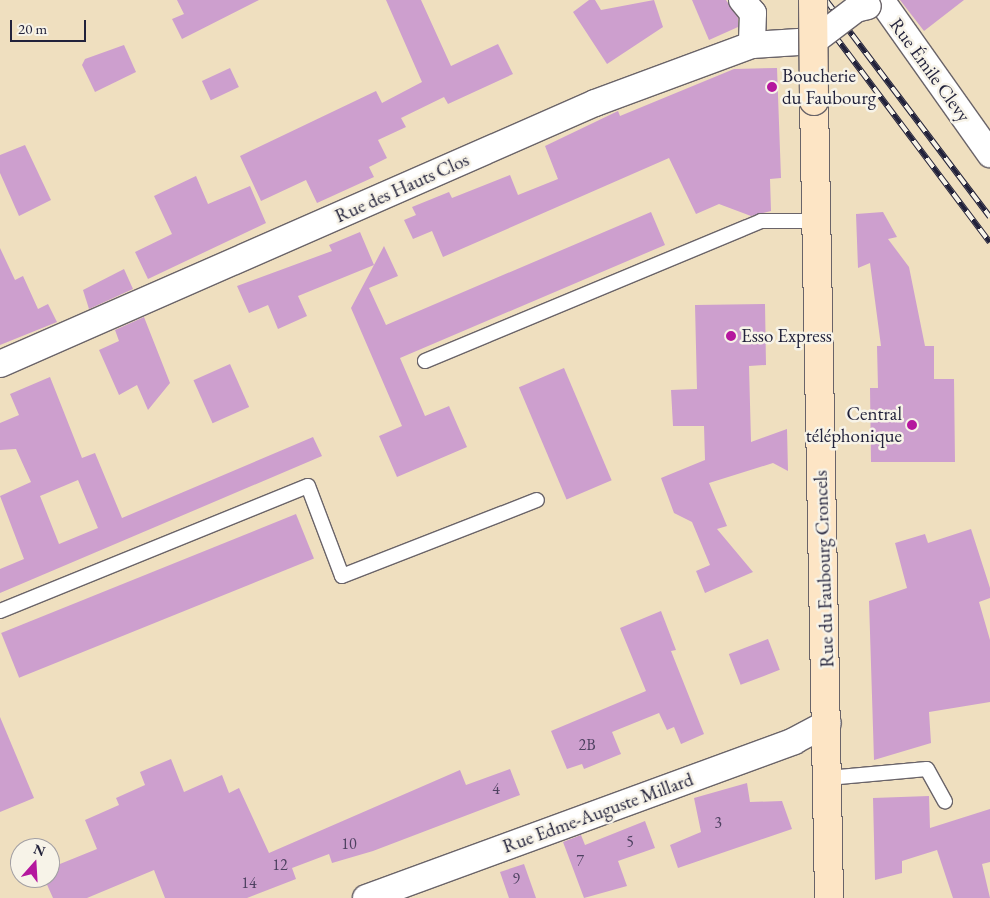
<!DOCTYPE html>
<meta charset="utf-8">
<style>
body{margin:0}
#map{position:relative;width:990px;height:898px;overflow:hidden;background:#efdfbf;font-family:"EB Garamond",serif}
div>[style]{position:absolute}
.building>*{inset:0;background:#cd9fce;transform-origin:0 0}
.roads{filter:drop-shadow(1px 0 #6a6469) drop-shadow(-1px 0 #6a6469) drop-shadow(0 1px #6a6469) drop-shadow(0 -1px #6a6469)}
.service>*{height:14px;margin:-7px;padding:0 7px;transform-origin:7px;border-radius:7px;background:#fff}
.minor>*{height:26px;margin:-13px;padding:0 13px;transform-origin:13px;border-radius:13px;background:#fff}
.secondary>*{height:28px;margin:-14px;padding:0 14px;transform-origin:14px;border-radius:14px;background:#fde5c5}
.rail>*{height:5.5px;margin-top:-2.75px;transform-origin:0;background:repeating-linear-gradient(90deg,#f7f3e8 0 11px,#22223b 0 22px);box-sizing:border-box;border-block:1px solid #22223b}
.bridges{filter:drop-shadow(1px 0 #6a6469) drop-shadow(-1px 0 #6a6469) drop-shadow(0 1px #6a6469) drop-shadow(0 -1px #6a6469)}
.minor-bridge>*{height:26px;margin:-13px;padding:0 13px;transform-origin:13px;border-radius:13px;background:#fff}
.secondary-bridge>*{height:28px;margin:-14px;padding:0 14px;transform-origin:14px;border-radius:14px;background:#fde5c5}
.dots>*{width:14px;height:14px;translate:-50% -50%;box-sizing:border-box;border:2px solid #f7f3e8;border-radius:50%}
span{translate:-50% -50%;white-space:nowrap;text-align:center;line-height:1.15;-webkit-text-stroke:5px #f7f3e8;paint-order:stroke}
.number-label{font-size:16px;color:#4d4160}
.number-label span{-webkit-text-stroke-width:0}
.street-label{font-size:19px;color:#22223b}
.poi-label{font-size:19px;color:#22223b}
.left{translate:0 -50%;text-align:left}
.right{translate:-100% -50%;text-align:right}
.north{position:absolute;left:10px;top:838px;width:50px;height:50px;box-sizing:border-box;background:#f7f3e8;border:1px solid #a29fa3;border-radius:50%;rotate:19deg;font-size:14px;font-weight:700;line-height:20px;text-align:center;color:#22223b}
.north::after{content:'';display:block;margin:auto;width:18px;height:22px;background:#b5179e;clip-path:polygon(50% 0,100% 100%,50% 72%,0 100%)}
.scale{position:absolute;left:10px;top:20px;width:76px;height:22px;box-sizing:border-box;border:2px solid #22223b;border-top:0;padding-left:6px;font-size:15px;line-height:18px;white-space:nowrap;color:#22223b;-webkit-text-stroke:4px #f7f3e8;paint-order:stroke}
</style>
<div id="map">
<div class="building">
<div style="clip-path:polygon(177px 0,259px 0,182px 39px,172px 19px,184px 14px)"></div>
<div style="clip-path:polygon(386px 0,421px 0,451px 66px,498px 44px,513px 74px,448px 104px,444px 97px,401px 118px,406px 127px,378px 140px,387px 158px,369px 167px,374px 177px,317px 203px,306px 180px,261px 201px,240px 156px,376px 91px,382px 103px,422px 82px)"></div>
<div style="clip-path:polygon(589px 0,595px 0,601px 10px,654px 0,663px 27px,607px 64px,573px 12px)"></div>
<div style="clip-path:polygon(692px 0,726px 0,738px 18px,738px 27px,709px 40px)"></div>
<div style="clip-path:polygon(900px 0,964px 0,924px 31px)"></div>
<div style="clip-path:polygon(124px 45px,136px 72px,95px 92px,82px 65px,85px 59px)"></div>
<div style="left:230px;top:68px;width:21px;height:31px;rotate:65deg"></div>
<div style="clip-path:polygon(777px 68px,781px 178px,770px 179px,771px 211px,751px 216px,719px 204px,696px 214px,669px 158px,443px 257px,432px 231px,413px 239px,404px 220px,416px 215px,412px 207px,449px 192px,452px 198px,510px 175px,518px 195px,558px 179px,545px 146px,618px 111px,620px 116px,734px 69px)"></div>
<div style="clip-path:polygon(25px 145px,51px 200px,19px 216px,0 173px,0 155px)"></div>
<div style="clip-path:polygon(196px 176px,208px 204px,250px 186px,266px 223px,148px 279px,135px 252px,172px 234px,154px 196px)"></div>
<div style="clip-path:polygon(651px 212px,665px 245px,400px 358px,425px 416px,449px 406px,467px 447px,397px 477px,379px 436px,402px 426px,351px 308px,374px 265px,298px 296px,307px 316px,278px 329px,268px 305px,249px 313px,237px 286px,332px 251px,329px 245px,360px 232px,374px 265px,384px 246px,398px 276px,369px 288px,386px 325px)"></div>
<div style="clip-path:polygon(883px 212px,897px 237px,888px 239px,909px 267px,925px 346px,934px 346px,934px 379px,954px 379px,955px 462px,871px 462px,870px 388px,878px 388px,877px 346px,881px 346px,870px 263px,858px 268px,856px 214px)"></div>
<div style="clip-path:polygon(0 248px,15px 280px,23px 276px,38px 309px,48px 304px,57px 322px,0 345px)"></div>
<div style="clip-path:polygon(124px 269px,133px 289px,89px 309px,83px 290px)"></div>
<div style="clip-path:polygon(765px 304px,766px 365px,749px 366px,751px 442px,787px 429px,788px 471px,773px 463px,709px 483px,727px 526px,717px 529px,753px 572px,705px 593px,696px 571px,710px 565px,692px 522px,674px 513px,661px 478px,705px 460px,704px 426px,673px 426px,671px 390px,697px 389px,695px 305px)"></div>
<div style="clip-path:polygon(144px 317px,170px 383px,148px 410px,137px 385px,119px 395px,99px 350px,119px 341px,115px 330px)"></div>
<div style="left:230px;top:364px;width:47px;height:40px;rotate:66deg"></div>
<div style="left:564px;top:368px;width:122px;height:49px;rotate:67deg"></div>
<div style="clip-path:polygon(evenodd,50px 377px,82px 458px,95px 453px,122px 518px,313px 437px,322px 456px,0 593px,0 569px,24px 559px,0 496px,31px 482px,16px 449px,0 450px,0 423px,19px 415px,10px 394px,50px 377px,78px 480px,98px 528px,59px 544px,40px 496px,78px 480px)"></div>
<div style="left:296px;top:514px;width:48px;height:318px;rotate:68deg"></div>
<div style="clip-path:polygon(971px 529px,990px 588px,990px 598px,979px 602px,990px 640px,990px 702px,929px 712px,931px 743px,874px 760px,869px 601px,907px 588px,895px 543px,925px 534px,928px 543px)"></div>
<div style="clip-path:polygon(661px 611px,676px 650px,671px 651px,704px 734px,681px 744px,674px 727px,667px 730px,659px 713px,612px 732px,621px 754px,584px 769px,582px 764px,567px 769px,551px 731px,646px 691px,620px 628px)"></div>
<div style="left:768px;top:639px;width:33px;height:42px;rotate:69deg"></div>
<div style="clip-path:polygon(0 717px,34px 798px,0 812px)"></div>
<div style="clip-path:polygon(171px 759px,184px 792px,222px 775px,229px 793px,239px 788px,269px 853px,460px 770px,466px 785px,510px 769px,520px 795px,373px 851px,332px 863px,329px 854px,292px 868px,296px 879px,247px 898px,165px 898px,154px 870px,87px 898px,53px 898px,44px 878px,50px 878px,50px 868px,97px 849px,85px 820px,119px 805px,116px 798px,145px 785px,140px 772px)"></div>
<div style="clip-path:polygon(747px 783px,750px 802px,782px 801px,792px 829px,678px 868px,670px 845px,701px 832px,694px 798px)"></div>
<div style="clip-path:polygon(929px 796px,930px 828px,990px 809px,990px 862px,982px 864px,990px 898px,953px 898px,937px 850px,902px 861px,902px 873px,875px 880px,873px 798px)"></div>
<div style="clip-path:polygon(645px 821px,655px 848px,618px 861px,627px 886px,584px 898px,563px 842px,581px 835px,585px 845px)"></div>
<div style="clip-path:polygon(524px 864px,536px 898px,509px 898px,500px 872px)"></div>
</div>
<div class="roads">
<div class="service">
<div style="left:425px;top:361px;width:364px;rotate:-22.6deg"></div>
<div style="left:761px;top:221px;width:56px"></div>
<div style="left:0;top:611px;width:332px;rotate:-22.1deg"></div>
<div style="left:308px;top:486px;width:96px;rotate:69.3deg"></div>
<div style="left:342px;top:576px;width:209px;rotate:-21.3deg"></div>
<div style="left:828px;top:778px;width:99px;rotate:-5.2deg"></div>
<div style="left:927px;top:769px;width:37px;rotate:61deg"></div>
</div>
<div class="minor">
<div style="left:742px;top:0;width:17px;rotate:50deg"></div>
<div style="left:753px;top:13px;width:32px;rotate:92deg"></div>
<div style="left:881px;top:0;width:189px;rotate:54.7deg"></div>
<div style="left:0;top:364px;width:650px;rotate:-23.68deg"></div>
<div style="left:595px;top:103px;width:167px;rotate:-20.3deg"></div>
<div style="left:752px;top:45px;width:62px;rotate:-3.7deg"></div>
<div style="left:366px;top:898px;width:456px;rotate:-20.1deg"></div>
<div style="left:794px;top:741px;width:38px;rotate:-28deg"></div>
</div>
<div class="secondary">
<div style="left:814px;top:101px;width:797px;rotate:88.92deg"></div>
</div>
</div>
<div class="rail">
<div style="left:808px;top:0;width:303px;rotate:53.1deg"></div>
<div style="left:826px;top:0;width:272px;rotate:52.9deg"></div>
</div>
<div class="bridges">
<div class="minor-bridge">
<div style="left:814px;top:41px;width:53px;rotate:-37.3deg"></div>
<div style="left:856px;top:9px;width:12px;rotate:-14deg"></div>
</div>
<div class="secondary-bridge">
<div style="left:813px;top:0;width:101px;rotate:89.4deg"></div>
</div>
</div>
<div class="dots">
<div style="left:772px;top:87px;background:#b5179e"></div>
<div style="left:731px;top:336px;background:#b5179e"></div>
<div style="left:912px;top:425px;background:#b5179e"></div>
</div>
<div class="number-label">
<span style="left:587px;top:745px">2B</span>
<span style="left:496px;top:789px">4</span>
<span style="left:718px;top:823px">3</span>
<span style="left:630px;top:842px">5</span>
<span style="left:349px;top:844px">10</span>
<span style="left:580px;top:861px">7</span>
<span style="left:280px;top:865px">12</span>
<span style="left:516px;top:879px">9</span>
<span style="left:249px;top:883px">14</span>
</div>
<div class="street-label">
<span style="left:930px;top:70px;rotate:54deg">Rue Émile Clevy</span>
<span style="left:402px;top:188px;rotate:-24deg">Rue des Hauts Clos</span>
<span style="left:824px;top:569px;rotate:-92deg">Rue du Faubourg Croncels</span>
<span style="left:598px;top:813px;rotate:-20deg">Rue Edme-Auguste Millard</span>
</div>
<div class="poi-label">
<span class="left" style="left:782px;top:87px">Boucherie<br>du Faubourg</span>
<span class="left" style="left:741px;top:336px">Esso Express</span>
<span class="right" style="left:902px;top:425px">Central<br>téléphonique</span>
</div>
<div class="north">N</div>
<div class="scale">20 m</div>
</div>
